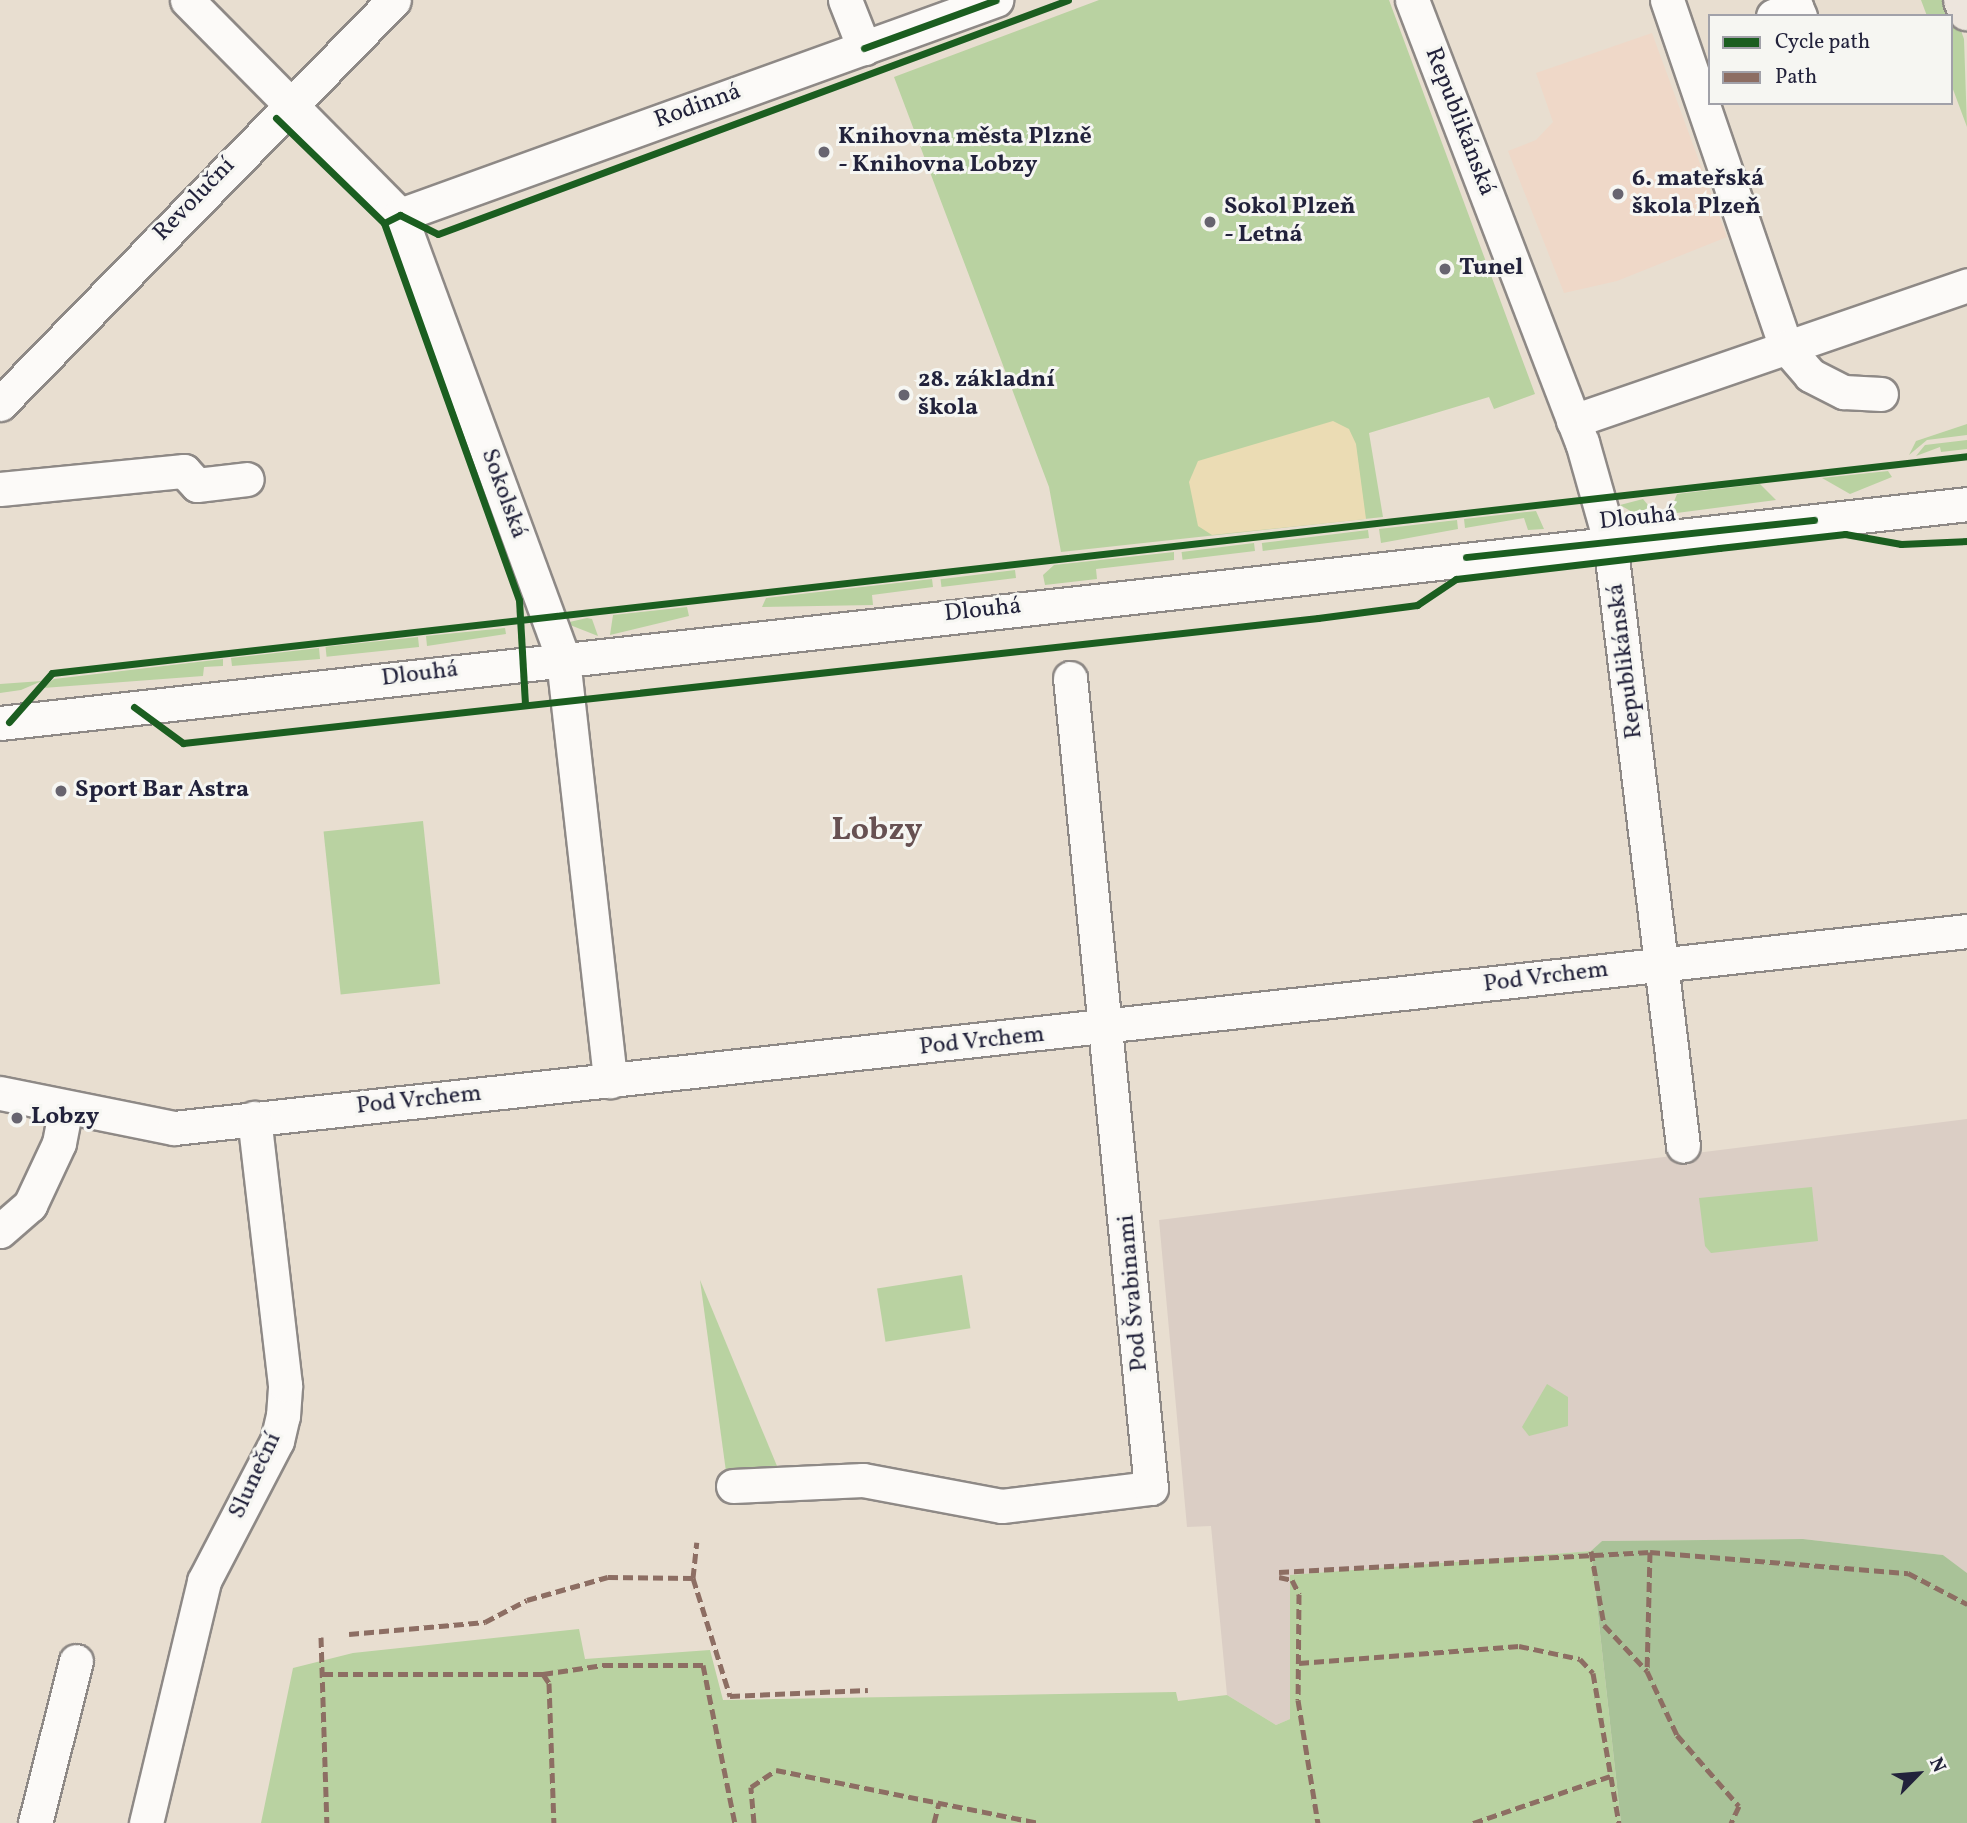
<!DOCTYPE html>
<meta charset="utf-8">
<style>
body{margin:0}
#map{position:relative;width:1967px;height:1823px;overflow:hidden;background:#e8ded0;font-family:Vollkorn,serif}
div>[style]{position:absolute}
.built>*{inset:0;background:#efd8c8}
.industrial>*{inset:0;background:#dbcec5}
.green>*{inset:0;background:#b9d2a1;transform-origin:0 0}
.forest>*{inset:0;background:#a9c298}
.sand>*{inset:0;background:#ebdcb4}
.roads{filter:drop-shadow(2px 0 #8e8986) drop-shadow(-2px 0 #8e8986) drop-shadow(0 2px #8e8986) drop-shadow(0 -2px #8e8986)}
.minor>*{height:33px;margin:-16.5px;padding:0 16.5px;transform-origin:16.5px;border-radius:16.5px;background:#fcfaf8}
.major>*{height:38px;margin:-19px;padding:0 19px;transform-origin:19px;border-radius:19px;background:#ede5dd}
.quiet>*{height:5px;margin-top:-2.5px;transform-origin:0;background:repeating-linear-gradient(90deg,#8d6e63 0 10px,transparent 0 15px)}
.cycleway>*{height:7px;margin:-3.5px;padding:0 3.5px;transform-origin:3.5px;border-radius:3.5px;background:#1b5e20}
.dots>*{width:19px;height:19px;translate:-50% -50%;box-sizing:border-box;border:4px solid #f6f6f2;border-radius:50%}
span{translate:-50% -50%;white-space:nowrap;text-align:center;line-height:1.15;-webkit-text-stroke:6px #f6f6f2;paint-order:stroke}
.street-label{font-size:24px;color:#22223b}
.poi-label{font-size:24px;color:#22223b;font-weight:700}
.left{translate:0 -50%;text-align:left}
.district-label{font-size:32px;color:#675152;font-weight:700}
.legend{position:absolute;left:1708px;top:14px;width:245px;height:91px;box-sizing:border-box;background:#f6f6f2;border:2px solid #a1a1a9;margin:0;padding:9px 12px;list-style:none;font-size:21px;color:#22223b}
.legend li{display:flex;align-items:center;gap:14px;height:35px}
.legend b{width:35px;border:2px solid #a1a1a9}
.north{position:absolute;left:1883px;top:1739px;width:70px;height:70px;-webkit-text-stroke:5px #f6f6f2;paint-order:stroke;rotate:65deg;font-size:19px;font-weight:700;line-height:28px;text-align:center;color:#22223b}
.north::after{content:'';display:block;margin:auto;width:24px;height:32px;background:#22223b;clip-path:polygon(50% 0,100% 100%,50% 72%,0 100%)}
</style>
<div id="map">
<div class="built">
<div style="clip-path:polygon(1652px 33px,1727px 237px,1617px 281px,1564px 293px,1508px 151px,1536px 140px,1553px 122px,1536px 73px)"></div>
</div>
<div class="industrial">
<div style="clip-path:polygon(1967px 1119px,1967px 1573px,1943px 1555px,1803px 1539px,1602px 1541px,1591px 1551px,1291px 1575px,1290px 1719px,1276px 1725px,1227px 1695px,1211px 1526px,1187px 1527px,1159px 1220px)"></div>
</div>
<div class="green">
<div style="clip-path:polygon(1099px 0,1389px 0,1535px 394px,1494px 409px,1489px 397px,1369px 433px,1383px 517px,1061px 552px,1049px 487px,894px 77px)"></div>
<div style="clip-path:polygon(1921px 0,1950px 0,1964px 39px,1967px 127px,1951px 84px,1951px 16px,1927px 16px)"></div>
<div style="clip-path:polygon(1967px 424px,1967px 435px,1927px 440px,1909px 455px,1916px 441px)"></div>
<div style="clip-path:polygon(1967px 440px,1967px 449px,1941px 452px,1940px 447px,1916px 456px,1925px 445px)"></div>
<div style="clip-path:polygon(1888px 471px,1892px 477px,1850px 494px,1822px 478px)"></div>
<div style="clip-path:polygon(1760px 484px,1776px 500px,1669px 514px,1677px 494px)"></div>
<div style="clip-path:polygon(1643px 499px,1657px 516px,1641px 517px,1620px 505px)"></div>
<div style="clip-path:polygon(1536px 511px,1544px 529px,1528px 530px,1524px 518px,1465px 528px,1464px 519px)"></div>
<div style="clip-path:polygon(1457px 520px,1458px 529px,1381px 543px,1379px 529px)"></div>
<div style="left:1368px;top:530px;width:8px;height:107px;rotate:83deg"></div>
<div style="left:1254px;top:543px;width:8px;height:73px;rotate:83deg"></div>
<div style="clip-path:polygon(1174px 552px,1174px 560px,1096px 569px,1097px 579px,1045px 585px,1043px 575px,1054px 565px)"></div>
<div style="left:1015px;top:570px;width:8px;height:75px;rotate:83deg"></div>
<div style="clip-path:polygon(932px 579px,933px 587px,872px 595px,873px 605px,762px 607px,766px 598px)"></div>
<div style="clip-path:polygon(687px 607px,689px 616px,610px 635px,613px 615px)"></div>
<div style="clip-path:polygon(592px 619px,598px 636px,565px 623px,587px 618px)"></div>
<div style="clip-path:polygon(505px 628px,506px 634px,427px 646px,426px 636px)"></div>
<div style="left:418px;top:637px;width:10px;height:93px;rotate:84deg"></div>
<div style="clip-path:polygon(319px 648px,320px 659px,232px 666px,231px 658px)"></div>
<div style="clip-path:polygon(223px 659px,223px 666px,204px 667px,203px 676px,43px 688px,54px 679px)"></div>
<div style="clip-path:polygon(42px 681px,21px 690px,0 693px,0 684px)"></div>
<div style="left:423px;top:821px;width:164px;height:100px;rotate:84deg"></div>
<div style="clip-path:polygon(1812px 1187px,1818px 1241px,1711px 1253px,1705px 1246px,1699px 1198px)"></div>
<div style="left:962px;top:1275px;width:54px;height:86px;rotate:81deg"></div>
<div style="clip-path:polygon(700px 1280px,784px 1483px,727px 1479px)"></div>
<div style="clip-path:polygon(1547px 1384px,1568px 1397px,1568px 1426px,1529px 1436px,1522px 1427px)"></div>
<div style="clip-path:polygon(1591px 1551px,1621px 1823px,261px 1823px,293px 1668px,353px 1653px,579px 1629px,585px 1659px,710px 1650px,723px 1700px,1176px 1692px,1178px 1701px,1227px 1695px,1276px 1725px,1290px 1719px,1290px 1575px)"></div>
</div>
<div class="forest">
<div style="clip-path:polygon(1803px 1539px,1943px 1555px,1967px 1573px,1967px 1823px,1621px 1823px,1591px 1551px,1602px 1541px)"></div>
</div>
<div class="sand">
<div style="clip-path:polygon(1333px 421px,1349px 429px,1356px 444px,1366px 519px,1212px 535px,1198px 526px,1189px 482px,1198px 461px)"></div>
</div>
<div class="roads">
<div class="minor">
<div style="left:187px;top:0;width:303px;rotate:45.3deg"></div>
<div style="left:400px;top:215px;width:473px;rotate:69.8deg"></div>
<div style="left:563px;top:659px;width:425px;rotate:83.6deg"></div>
<div style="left:845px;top:0;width:52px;rotate:68.4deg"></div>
<div style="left:1412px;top:0;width:474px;rotate:69deg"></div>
<div style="left:1582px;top:442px;width:103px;rotate:74.2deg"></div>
<div style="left:1610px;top:541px;width:609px;rotate:83.12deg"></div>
<div style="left:1667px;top:0;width:367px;rotate:71.1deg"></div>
<div style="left:1786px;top:347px;width:37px;rotate:49deg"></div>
<div style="left:1810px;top:375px;width:38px;rotate:27deg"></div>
<div style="left:1844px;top:392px;width:37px;rotate:3deg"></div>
<div style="left:1773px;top:16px;width:25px;rotate:-21deg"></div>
<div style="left:1796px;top:7px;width:10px;rotate:66deg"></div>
<div style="left:400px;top:215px;width:634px;rotate:-19.84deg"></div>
<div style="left:0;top:404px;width:564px;rotate:-45.72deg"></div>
<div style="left:1573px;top:421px;width:417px;rotate:-19deg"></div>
<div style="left:0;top:489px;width:185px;rotate:-5.6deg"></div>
<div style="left:184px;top:471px;width:19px;rotate:47deg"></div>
<div style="left:197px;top:485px;width:50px;rotate:-6.8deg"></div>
<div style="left:0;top:723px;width:1979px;rotate:-6.35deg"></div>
<div style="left:0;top:1093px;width:177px;rotate:11.4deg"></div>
<div style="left:174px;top:1128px;width:1804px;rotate:-6.27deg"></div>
<div style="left:0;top:1231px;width:40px;rotate:-41deg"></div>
<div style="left:30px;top:1205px;width:68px;rotate:-64.9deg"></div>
<div style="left:59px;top:1143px;width:36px;rotate:-79deg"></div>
<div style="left:733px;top:1486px;width:130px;rotate:-2.6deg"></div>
<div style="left:863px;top:1480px;width:141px;rotate:10.6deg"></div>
<div style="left:1002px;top:1506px;width:150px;rotate:-6.9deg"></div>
<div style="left:1151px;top:1488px;width:814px;rotate:-95.71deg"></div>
<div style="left:35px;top:1823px;width:167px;rotate:-75.8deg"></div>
<div style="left:146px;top:1823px;width:249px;rotate:-76.5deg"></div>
<div style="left:204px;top:1581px;width:158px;rotate:-62.5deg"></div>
<div style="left:277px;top:1441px;width:26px;rotate:-77deg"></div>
<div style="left:283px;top:1416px;width:31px;rotate:-86deg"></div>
<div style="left:285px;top:1385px;width:269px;rotate:-96.6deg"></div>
</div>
<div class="major">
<div style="left:1963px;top:0;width:12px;rotate:70deg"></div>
</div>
</div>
<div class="quiet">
<div style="left:1591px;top:1551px;width:75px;rotate:80deg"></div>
<div style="left:1604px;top:1625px;width:63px;rotate:46.9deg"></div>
<div style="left:1650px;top:1552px;width:119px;rotate:91.4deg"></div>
<div style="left:1647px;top:1671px;width:71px;rotate:64.9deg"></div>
<div style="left:1677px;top:1735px;width:94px;rotate:48.9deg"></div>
<div style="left:1739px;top:1806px;width:19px;rotate:115deg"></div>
<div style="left:1279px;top:1572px;width:372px;rotate:-3.1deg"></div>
<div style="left:1650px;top:1552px;width:259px;rotate:4.7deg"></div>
<div style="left:1908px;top:1573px;width:67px;rotate:27.7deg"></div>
<div style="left:1279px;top:1577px;width:13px;rotate:13deg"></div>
<div style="left:1292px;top:1580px;width:16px;rotate:63deg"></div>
<div style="left:1299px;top:1594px;width:106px;rotate:90.5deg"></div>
<div style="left:1298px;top:1700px;width:125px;rotate:80.8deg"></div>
<div style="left:693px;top:1578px;width:36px;rotate:-84deg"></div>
<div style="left:349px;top:1634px;width:137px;rotate:-5deg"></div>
<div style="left:485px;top:1622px;width:47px;rotate:-27.6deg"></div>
<div style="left:527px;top:1600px;width:84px;rotate:-15.9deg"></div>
<div style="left:608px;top:1577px;width:85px;rotate:0.7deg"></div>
<div style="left:693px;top:1578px;width:124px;rotate:72.6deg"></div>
<div style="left:730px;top:1696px;width:138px;rotate:-2.5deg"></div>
<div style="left:321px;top:1637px;width:186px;rotate:88.2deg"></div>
<div style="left:1299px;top:1663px;width:221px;rotate:-4.4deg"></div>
<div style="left:1519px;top:1646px;width:62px;rotate:12deg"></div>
<div style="left:1580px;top:1659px;width:19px;rotate:47deg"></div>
<div style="left:1593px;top:1673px;width:152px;rotate:80.2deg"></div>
<div style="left:323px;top:1674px;width:220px"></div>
<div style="left:543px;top:1674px;width:11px;rotate:56deg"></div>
<div style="left:549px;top:1683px;width:140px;rotate:88deg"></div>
<div style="left:543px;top:1674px;width:61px;rotate:-8.5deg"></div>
<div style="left:603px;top:1665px;width:100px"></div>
<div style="left:703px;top:1665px;width:161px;rotate:78.6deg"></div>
<div style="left:754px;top:1823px;width:36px;rotate:-95deg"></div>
<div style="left:751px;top:1787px;width:30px;rotate:-34deg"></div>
<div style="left:776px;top:1770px;width:268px;rotate:11.4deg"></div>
<div style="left:934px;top:1823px;width:21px;rotate:-76deg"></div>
<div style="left:1473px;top:1823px;width:145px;rotate:-18.9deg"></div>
</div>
<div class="cycleway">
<div style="left:864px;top:48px;width:140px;rotate:-20deg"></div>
<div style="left:276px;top:118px;width:151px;rotate:44.2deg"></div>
<div style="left:384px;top:223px;width:400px;rotate:70.3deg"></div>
<div style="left:519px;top:600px;width:103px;rotate:86.7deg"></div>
<div style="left:384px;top:223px;width:18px;rotate:-27deg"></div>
<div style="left:400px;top:215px;width:42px;rotate:26.6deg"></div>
<div style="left:438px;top:234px;width:672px;rotate:-20.38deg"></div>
<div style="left:1466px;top:557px;width:350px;rotate:-6.1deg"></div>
<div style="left:134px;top:707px;width:61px;rotate:36.3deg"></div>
<div style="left:183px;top:743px;width:1142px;rotate:-6.28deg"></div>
<div style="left:1318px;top:618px;width:100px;rotate:-7.5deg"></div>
<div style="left:1417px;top:605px;width:47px;rotate:-33.7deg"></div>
<div style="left:1456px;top:579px;width:265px;rotate:-6.7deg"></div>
<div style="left:1719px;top:548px;width:127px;rotate:-6.3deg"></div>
<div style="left:1845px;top:534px;width:57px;rotate:10.1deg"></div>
<div style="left:1901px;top:544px;width:66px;rotate:-2.6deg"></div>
<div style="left:9px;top:722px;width:65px;rotate:-48.7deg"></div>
<div style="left:52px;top:673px;width:1927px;rotate:-6.46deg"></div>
</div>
<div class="dots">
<div style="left:824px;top:152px;background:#67646f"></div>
<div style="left:1618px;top:194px;background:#67646f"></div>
<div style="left:1210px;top:222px;background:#67646f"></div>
<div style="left:1445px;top:269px;background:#67646f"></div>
<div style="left:904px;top:395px;background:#67646f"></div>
<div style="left:61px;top:791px;background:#67646f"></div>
<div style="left:17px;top:1118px;background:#67646f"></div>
</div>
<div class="street-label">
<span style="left:698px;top:107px;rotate:-20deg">Rodinná</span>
<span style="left:1459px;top:122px;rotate:69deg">Republikánská</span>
<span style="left:195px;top:200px;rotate:-46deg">Revoluční</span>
<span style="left:503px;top:494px;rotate:70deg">Sokolská</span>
<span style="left:1638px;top:519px;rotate:-6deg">Dlouhá</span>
<span style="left:983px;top:611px;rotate:-6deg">Dlouhá</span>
<span style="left:1626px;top:661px;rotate:-97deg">Republikánská</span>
<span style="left:420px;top:675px;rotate:-7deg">Dlouhá</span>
<span style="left:1546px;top:978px;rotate:-7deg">Pod Vrchem</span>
<span style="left:982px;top:1042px;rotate:-6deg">Pod Vrchem</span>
<span style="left:419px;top:1101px;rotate:-6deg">Pod Vrchem</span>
<span style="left:1134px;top:1293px;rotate:-95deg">Pod Švabinami</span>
<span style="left:256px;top:1476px;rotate:-65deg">Sluneční</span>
</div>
<div class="poi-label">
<span class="left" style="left:838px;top:152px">Knihovna města Plzně<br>- Knihovna Lobzy</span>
<span class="left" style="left:1632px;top:194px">6. mateřská<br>škola Plzeň</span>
<span class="left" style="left:1224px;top:222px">Sokol Plzeň<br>- Letná</span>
<span class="left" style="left:1459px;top:269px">Tunel</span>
<span class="left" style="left:918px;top:395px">28. základní<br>škola</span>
<span class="left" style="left:75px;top:791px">Sport Bar Astra</span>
<span class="left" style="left:31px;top:1118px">Lobzy</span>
</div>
<div class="district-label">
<span style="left:877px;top:831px">Lobzy</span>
</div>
<ul class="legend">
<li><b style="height:9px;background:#1b5e20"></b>Cycle path</li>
<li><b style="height:9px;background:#8d6e63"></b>Path</li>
</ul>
<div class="north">N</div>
</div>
